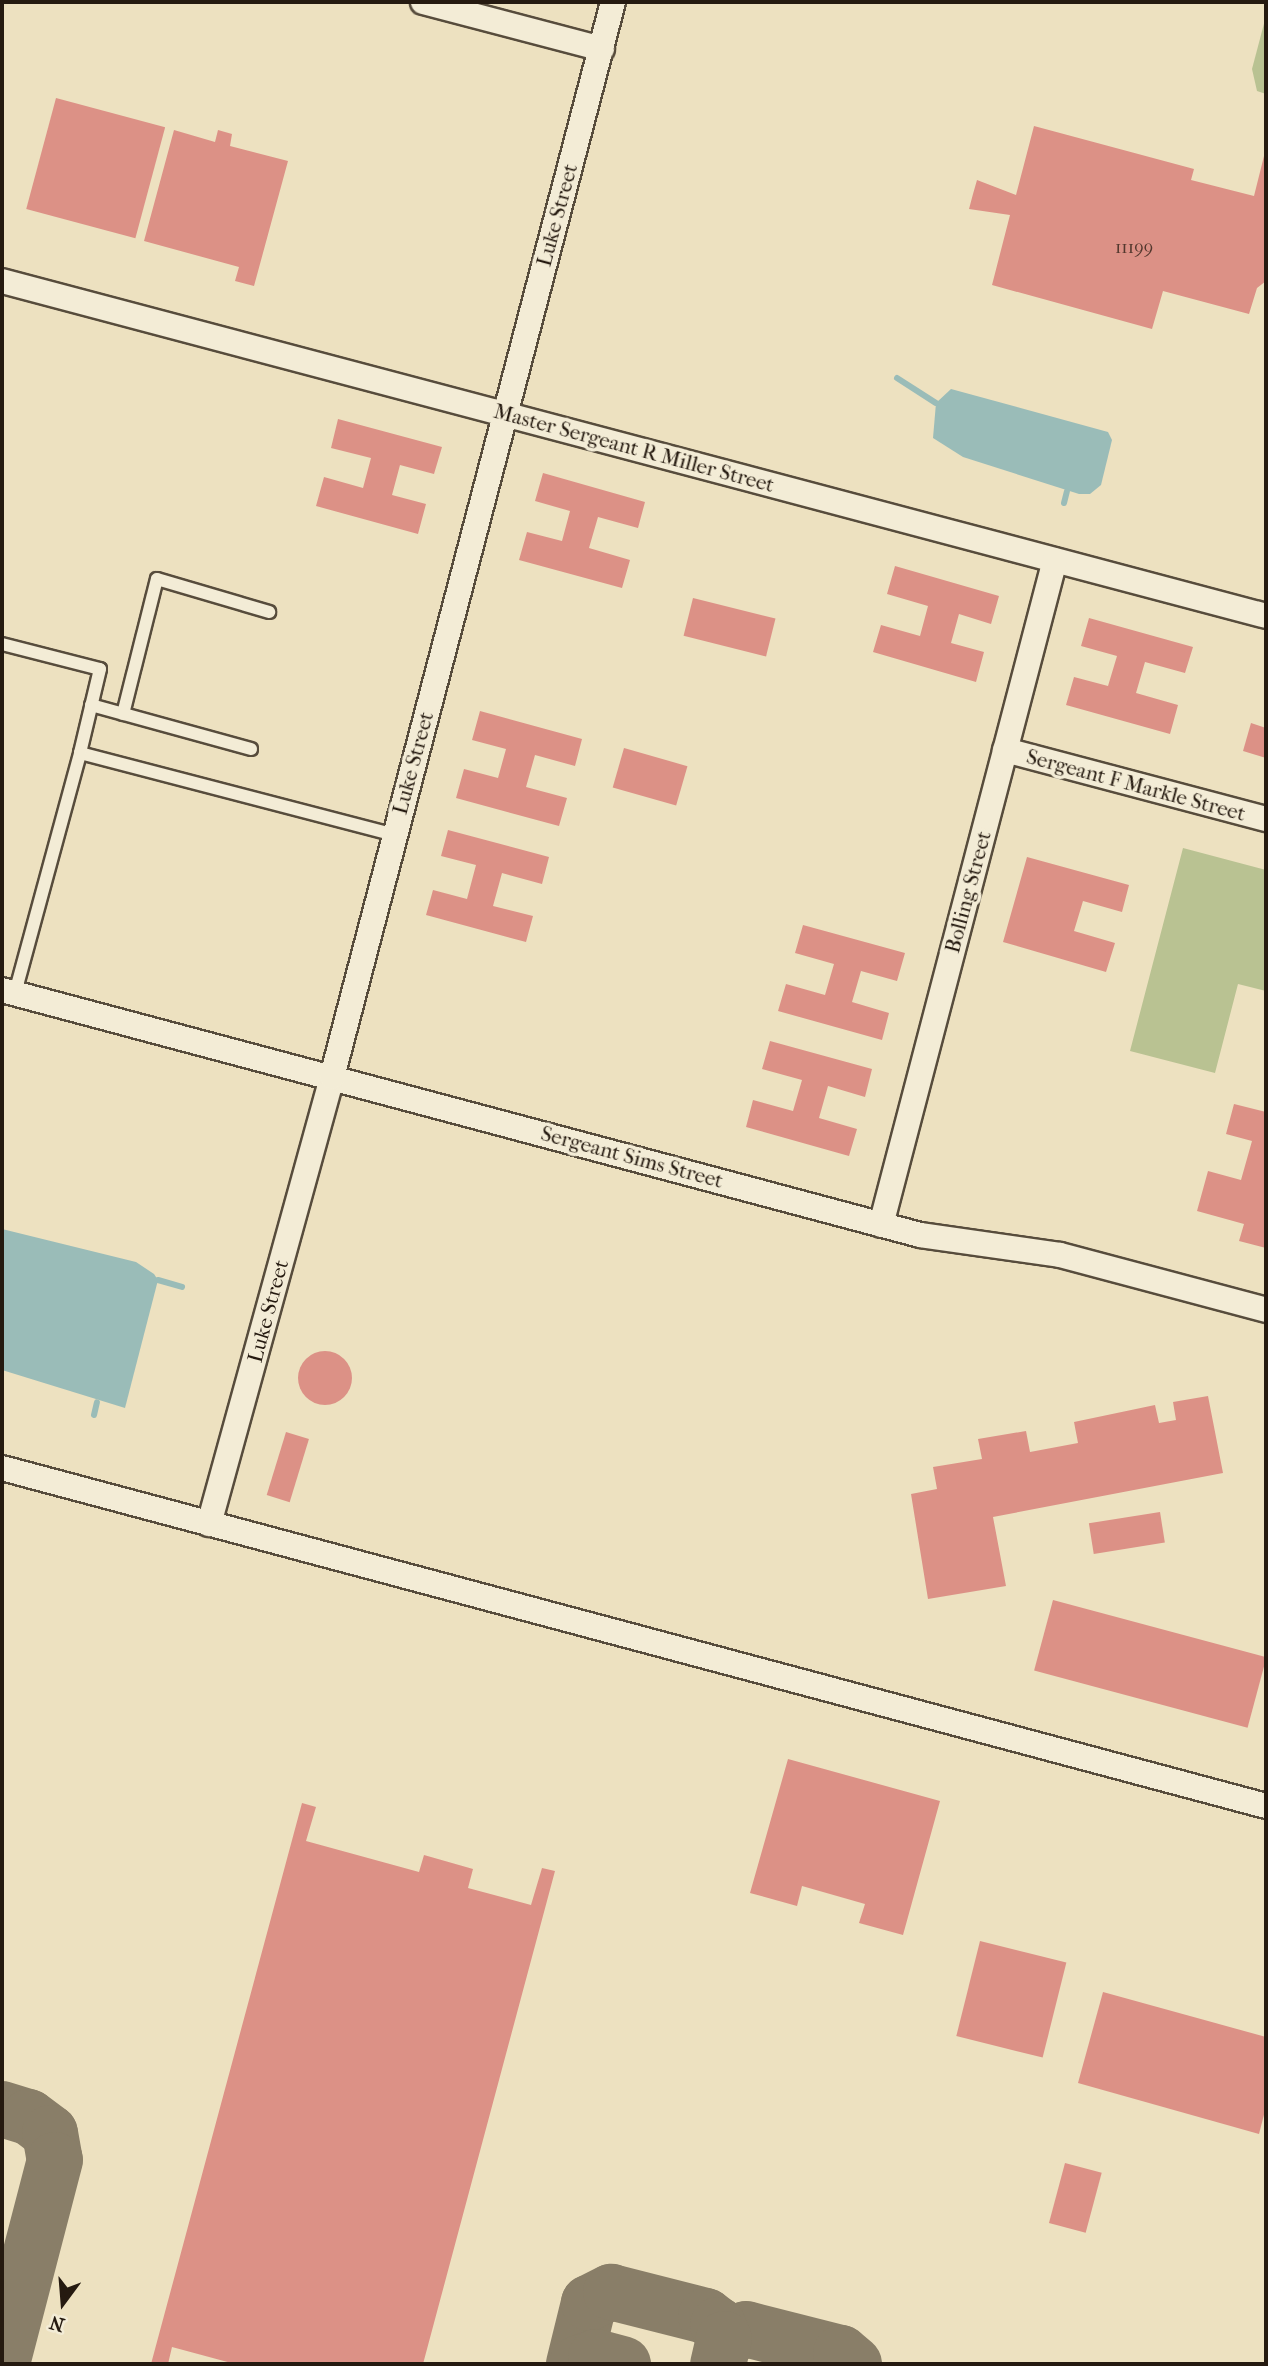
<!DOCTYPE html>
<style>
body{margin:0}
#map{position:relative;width:1268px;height:2366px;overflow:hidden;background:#ede1c0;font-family:"IM FELL French Canon",serif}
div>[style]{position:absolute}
.green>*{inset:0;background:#b9c292}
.water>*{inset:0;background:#9abcb8}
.stream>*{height:6px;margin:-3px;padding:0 3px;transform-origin:3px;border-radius:3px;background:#9abcb8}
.taxiway>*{height:56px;margin:-28px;padding:0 28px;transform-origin:28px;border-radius:28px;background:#897e68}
.building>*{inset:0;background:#dc9186;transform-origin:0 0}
.round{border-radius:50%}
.roads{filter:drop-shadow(2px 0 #574c3c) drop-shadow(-2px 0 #574c3c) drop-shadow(0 2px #574c3c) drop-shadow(0 -2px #574c3c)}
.service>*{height:12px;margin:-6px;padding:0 6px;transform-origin:6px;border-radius:6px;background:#f3ecd6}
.minor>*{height:24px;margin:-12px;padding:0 12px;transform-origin:12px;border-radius:12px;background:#f3ecd6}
span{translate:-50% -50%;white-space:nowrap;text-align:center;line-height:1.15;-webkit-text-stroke:7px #f3ecd6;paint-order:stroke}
.number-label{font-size:18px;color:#53382e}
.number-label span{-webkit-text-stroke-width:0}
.street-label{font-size:21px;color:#251a10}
.frame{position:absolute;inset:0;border:4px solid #251a10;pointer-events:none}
.north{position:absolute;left:28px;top:2268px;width:70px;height:70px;-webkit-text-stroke:5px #f3ecd6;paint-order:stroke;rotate:196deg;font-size:19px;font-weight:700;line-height:28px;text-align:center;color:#251a10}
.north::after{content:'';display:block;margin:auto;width:24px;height:32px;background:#251a10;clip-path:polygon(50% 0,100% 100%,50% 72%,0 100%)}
</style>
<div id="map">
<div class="green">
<div style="clip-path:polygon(1266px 16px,1266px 94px,1257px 91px,1252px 69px)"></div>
<div style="clip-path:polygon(1183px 848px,1266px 870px,1266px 991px,1238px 984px,1215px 1073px,1130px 1051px)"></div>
</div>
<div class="water">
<div style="clip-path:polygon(951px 389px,1108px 432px,1112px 440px,1101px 485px,1090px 494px,1079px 494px,963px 457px,933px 438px,936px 403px)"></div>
<div style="clip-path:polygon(2px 1229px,136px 1262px,154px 1274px,158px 1280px,125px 1408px,2px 1370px)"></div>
</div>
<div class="stream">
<div style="left:897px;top:378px;width:46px;rotate:32.7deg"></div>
<div style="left:1064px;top:503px;width:12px;rotate:-76deg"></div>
<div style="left:158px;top:1280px;width:25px;rotate:16deg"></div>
<div style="left:94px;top:1415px;width:13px;rotate:-77deg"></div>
</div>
<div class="taxiway">
<div style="left:2px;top:2109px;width:28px;rotate:17deg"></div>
<div style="left:29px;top:2117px;width:26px;rotate:37deg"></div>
<div style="left:50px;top:2133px;width:27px;rotate:80deg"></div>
<div style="left:55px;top:2160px;width:211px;rotate:104.6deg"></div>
<div style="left:724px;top:2339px;width:24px;rotate:-24deg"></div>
<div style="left:746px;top:2329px;width:98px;rotate:14.2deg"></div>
<div style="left:841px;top:2353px;width:17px;rotate:40deg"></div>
<div style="left:574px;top:2364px;width:63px;rotate:-76.2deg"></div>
<div style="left:589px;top:2303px;width:25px;rotate:-27deg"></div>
<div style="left:611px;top:2292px;width:98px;rotate:14.2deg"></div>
<div style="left:706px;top:2316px;width:15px;rotate:37deg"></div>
<div style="left:718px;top:2325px;width:15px;rotate:67deg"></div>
<div style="left:724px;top:2339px;width:26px;rotate:103deg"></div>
<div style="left:577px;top:2364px;width:20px;rotate:-20deg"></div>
<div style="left:596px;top:2357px;width:28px;rotate:15deg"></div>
</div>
<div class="building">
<div style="left:56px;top:98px;width:113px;height:115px;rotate:15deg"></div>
<div style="clip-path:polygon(1034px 126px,1194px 169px,1191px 180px,1254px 196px,1266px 148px,1266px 281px,1257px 288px,1249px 314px,1163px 291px,1152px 329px,992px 285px,1010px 215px,969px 209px,973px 194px,977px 180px,1016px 195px)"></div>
<div style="clip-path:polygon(174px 130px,215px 142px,218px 130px,232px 134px,230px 146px,288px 161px,254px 286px,235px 281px,239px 267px,144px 241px)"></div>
<div style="clip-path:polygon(338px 419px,442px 447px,434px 474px,400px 465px,392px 495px,426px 504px,418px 534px,316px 506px,324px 477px,363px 488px,371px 458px,331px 448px)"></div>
<div style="clip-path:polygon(543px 473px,645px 502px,638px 528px,598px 517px,589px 548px,630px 560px,622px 588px,519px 560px,527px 532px,562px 541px,570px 511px,535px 501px)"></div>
<div style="clip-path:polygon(895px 566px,999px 596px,991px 624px,959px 614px,951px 643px,984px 652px,976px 682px,873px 652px,881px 625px,920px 636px,928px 606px,887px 594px)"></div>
<div style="left:693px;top:598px;width:85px;height:39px;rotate:14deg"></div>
<div style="clip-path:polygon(1089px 618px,1193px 647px,1185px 673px,1145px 662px,1136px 693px,1178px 705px,1170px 734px,1066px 705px,1074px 677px,1108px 686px,1117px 656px,1081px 646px)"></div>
<div style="clip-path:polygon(480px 711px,582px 739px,575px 766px,535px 755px,526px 787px,567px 798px,559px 826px,456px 798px,464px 769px,498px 778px,506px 749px,472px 740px)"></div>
<div style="clip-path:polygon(1251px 723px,1266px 728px,1266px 758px,1243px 751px)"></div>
<div style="left:624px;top:748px;width:66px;height:41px;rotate:16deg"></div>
<div style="clip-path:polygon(448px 830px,549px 857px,542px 884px,502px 873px,493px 906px,533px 916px,526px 942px,426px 915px,433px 890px,467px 899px,476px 865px,441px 856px)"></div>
<div style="clip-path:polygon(1027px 857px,1129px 885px,1122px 912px,1083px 901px,1074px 931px,1115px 943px,1106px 972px,1003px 942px)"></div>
<div style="clip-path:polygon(803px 925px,905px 953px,897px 981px,861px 971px,852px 1002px,889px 1013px,882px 1040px,778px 1011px,786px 984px,825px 995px,834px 964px,795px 953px)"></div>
<div style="clip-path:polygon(770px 1041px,872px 1069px,865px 1097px,828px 1086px,819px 1118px,857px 1129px,849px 1156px,746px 1127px,753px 1100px,793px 1111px,802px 1080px,762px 1069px)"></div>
<div style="clip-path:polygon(1234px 1104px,1266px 1112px,1266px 1248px,1239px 1241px,1244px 1224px,1197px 1211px,1208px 1171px,1241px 1180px,1252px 1141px,1226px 1134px)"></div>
<div class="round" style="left:298px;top:1351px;width:54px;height:54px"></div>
<div style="clip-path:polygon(1208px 1396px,1223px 1473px,993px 1517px,1006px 1586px,928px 1599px,911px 1494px,937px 1489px,933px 1467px,982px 1459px,978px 1439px,1026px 1431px,1030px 1452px,1078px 1443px,1074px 1422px,1155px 1405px,1159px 1423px,1176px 1420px,1173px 1402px)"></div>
<div style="left:286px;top:1432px;width:24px;height:66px;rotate:17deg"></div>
<div style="left:1160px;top:1512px;width:31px;height:72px;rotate:81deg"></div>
<div style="left:1053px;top:1600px;width:221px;height:73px;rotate:15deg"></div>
<div style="clip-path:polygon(788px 1759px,940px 1801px,903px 1935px,859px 1923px,865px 1904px,802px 1886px,797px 1906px,750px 1893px)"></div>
<div style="clip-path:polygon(302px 1803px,316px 1807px,306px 1841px,419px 1872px,424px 1855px,473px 1869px,468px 1888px,531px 1905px,542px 1868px,555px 1871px,423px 2364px,235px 2364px,172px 2347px,168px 2364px,151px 2364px)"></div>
<div style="left:980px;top:1941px;width:89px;height:98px;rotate:14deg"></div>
<div style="clip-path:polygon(1103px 1992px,1266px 2037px,1266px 2107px,1259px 2134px,1078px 2083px)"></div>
<div style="left:1065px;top:2163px;width:38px;height:62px;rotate:15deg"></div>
</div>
<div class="roads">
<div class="service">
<div style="left:2px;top:644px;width:101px;rotate:14.3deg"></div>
<div style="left:100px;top:669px;width:86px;rotate:103.4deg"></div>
<div style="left:80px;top:753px;width:325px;rotate:14.6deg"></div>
<div style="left:91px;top:705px;width:166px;rotate:15.4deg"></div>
<div style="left:123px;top:714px;width:139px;rotate:-75.9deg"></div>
<div style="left:157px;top:579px;width:117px;rotate:16.4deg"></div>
<div style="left:15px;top:993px;width:249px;rotate:-74.8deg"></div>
</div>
<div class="minor">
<div style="left:423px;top:2px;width:185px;rotate:14.7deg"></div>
<div style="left:2px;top:281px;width:1308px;rotate:14.84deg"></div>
<div style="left:1005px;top:750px;width:270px;rotate:14.8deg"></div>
<div style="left:2px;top:990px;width:950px;rotate:14.94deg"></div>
<div style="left:920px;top:1235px;width:141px;rotate:8.1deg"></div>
<div style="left:1060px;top:1255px;width:213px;rotate:14.9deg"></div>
<div style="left:881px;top:1225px;width:687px;rotate:-75.34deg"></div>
<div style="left:2px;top:1468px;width:1308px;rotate:14.97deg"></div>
<div style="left:209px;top:1524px;width:464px;rotate:-74.6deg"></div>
<div style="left:332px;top:1077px;width:1111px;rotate:-75.35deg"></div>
</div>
</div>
<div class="number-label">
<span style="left:1134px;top:248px">11199</span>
</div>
<div class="street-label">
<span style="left:557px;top:215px;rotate:-75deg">Luke Street</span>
<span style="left:634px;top:448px;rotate:15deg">Master Sergeant R Miller Street</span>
<span style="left:413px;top:763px;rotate:-75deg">Luke Street</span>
<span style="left:1136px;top:785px;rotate:15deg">Sergeant F Markle Street</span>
<span style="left:968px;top:892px;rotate:-75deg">Bolling Street</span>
<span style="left:632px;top:1157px;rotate:15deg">Sergeant Sims Street</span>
<span style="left:268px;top:1311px;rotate:-75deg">Luke Street</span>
</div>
<div class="frame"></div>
<div class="north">N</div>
</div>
